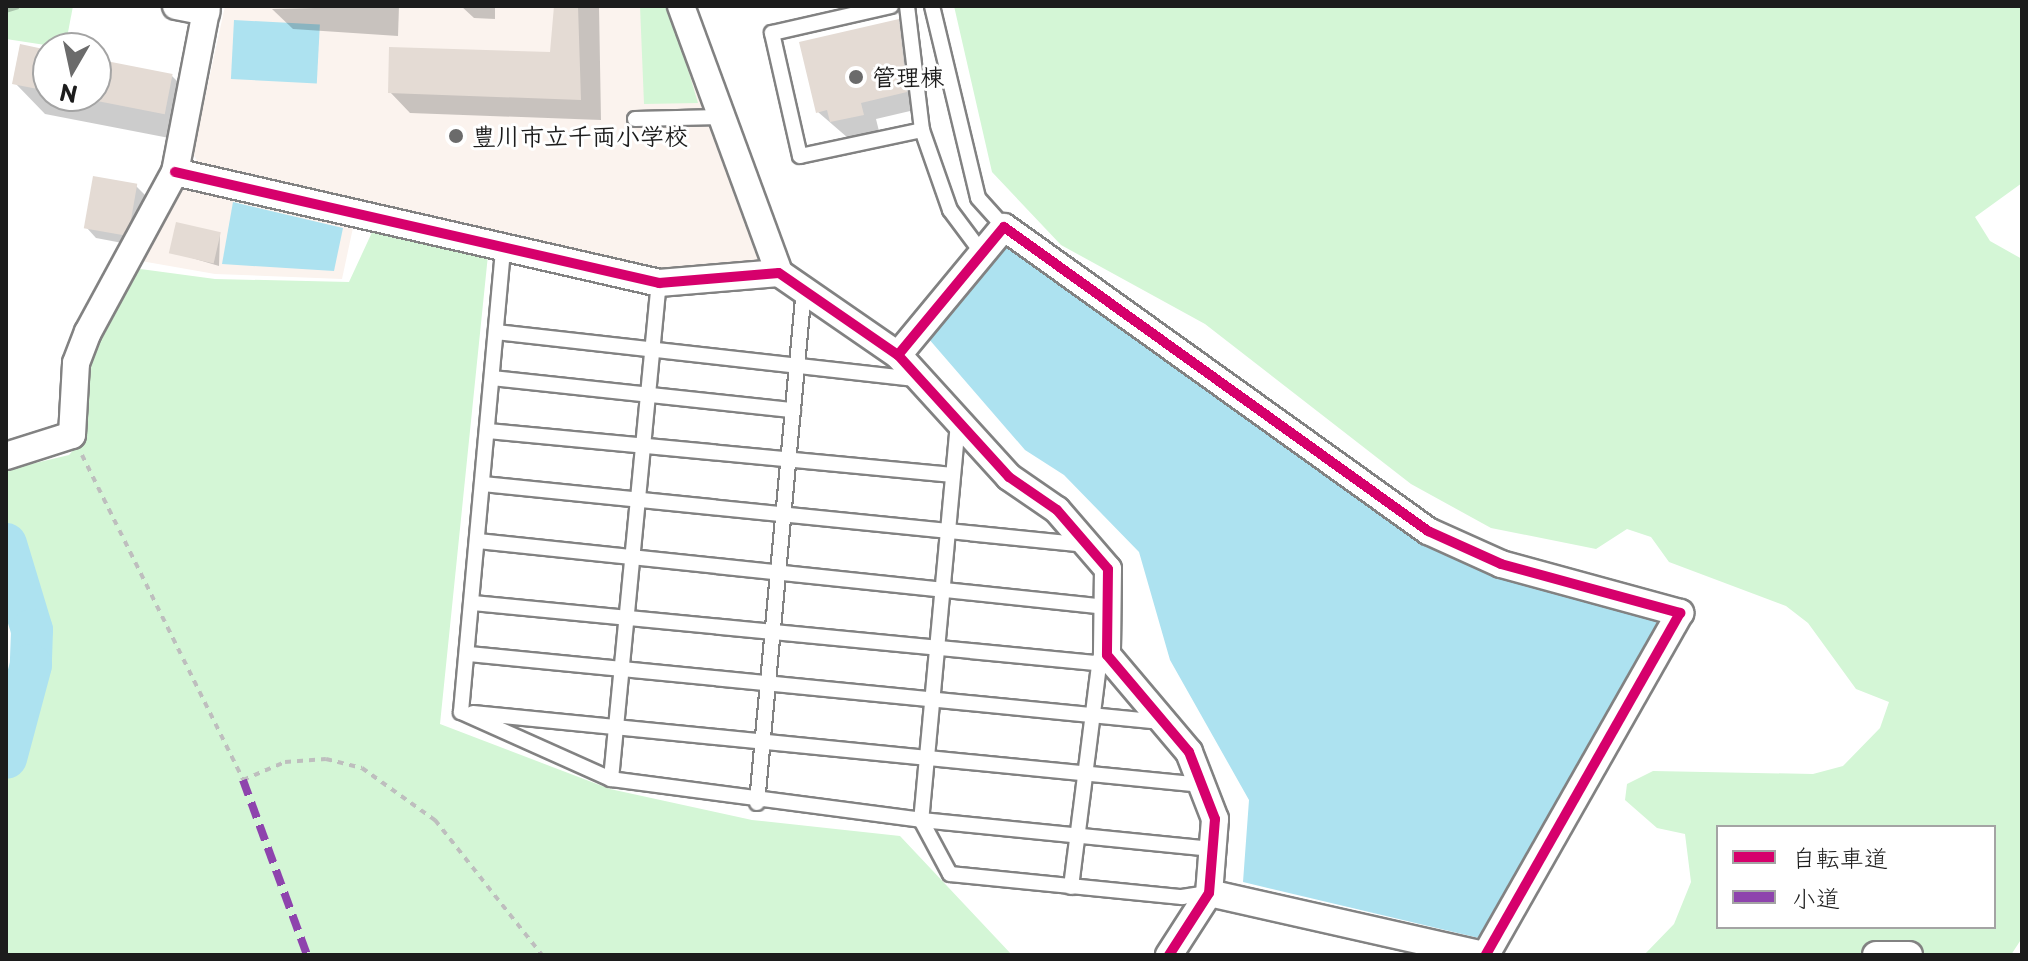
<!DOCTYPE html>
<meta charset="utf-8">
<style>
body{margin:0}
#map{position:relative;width:2028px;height:961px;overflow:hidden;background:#fff;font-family:"Playpen Sans","Klee One",sans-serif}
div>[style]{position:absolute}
.built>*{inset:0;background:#fbf3ee}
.green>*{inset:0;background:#d4f6d6}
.water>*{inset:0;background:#ade2f0;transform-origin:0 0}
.shadow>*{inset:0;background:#0003}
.river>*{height:42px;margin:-21px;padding:0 21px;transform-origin:21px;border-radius:21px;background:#ade2f0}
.building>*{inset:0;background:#e4dbd4;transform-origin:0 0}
.path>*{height:4px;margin-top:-2px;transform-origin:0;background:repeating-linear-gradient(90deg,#bebebe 0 6px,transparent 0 12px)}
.roads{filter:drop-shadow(2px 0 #828282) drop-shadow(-2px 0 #828282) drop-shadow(0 2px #828282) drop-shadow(0 -2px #828282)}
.service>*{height:14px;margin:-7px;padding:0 7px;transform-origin:7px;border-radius:7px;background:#fff}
.minor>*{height:26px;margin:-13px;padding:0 13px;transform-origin:13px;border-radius:13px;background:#fff}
.quiet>*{height:8px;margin-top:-4px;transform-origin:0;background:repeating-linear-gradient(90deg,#8e44ad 0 16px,transparent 0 24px)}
.cycleway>*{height:10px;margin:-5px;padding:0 5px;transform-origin:5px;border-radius:5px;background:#d6006c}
.dots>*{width:22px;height:22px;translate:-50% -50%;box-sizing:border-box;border:4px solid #fff;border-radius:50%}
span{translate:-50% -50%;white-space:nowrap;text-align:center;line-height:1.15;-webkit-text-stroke:6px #fff;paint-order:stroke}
.poi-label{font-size:24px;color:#1c1c1c;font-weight:700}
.left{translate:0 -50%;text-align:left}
.frame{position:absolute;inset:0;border:8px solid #1c1c1c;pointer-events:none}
.legend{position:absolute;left:1716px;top:825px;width:280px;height:104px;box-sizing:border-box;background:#fff;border:2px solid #a4a4a4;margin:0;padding:10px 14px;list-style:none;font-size:24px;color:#1c1c1c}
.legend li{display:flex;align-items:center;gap:16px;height:40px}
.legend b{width:40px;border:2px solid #a4a4a4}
.north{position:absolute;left:32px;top:32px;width:80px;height:80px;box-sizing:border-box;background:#fff;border:2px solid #a4a4a4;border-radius:50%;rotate:189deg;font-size:22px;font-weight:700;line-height:32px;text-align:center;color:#1c1c1c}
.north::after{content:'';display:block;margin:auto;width:28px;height:36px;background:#6b6b6b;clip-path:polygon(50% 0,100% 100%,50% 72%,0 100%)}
</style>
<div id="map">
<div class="built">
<div style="clip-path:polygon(225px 6px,671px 6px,761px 254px,755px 264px,664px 270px,198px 163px,193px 153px)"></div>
<div style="clip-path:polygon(182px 186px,354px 223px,342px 279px,215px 274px,141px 261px)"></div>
</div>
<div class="green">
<div style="clip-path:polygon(6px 6px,73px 6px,65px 48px,6px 39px)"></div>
<div style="clip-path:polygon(640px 6px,669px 6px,698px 103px,644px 104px)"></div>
<div style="clip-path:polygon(evenodd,954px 6px,2022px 6px,2022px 183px,1975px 217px,1990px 241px,2022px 259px,2022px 938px,2011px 955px,1644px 955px,1674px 924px,1691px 882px,1685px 834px,1657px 828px,1625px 800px,1627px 784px,1653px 771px,1813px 774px,1843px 766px,1880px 728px,1889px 702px,1856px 689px,1808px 623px,1786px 606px,1669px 562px,1651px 537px,1627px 529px,1596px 549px,1491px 528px,1411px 484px,1205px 324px,1061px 245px,992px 172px,954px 6px,1718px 827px,1994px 827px,1994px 927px,1718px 927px,1718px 827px)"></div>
<div style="clip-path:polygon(374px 228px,488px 255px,440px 724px,610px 789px,752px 820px,900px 836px,1012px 955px,6px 955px,6px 771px,42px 626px,6px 534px,6px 470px,69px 455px,84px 438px,84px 370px,133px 268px,215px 279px,349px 282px)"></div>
</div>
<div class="water">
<div style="left:234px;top:20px;width:86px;height:59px;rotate:3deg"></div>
<div style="clip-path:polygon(233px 202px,343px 228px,334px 271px,222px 264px)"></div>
<div style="clip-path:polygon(1013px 238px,1406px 528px,1671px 618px,1483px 939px,1243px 882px,1249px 800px,1170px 660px,1139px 552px,1064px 475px,1025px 450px,928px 338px)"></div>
</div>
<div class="shadow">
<div style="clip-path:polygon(6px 6px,18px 6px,19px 9px,6px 13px)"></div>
<div style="clip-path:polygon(399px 6px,398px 36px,293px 29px,272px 9px)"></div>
<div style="clip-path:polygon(461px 6px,495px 6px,495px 19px,474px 18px)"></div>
<div style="clip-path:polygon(555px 6px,599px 6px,601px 120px,410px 113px,390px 92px,552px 54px)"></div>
<div style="clip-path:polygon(898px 21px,914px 37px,923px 108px,876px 119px,879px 131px,848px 138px,818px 112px)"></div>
<div style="clip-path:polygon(48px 52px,48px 96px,96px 96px,96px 61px,172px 76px,202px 106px,195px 143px,45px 114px,15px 83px)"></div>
<div style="clip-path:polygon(136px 186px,146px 196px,133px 245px,96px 238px,86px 227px)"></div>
<div style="clip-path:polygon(220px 234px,219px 266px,172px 252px)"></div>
</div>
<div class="river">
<div style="left:6px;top:544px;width:90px;rotate:73.2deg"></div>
<div style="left:32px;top:630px;width:35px;rotate:92deg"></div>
<div style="left:31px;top:665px;width:96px;rotate:105deg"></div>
</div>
<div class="building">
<div style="clip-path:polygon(554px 6px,578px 6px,581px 100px,388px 93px,389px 47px,550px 52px)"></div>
<div style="clip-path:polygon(899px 19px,907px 92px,861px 103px,864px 115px,830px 122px,827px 110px,816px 113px,799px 42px)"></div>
<div style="clip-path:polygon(20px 44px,48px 50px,48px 91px,12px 84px)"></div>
<div style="left:96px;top:59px;width:78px;height:41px;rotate:11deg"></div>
<div style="left:93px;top:176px;width:45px;height:53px;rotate:10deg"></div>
<div style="left:176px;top:222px;width:46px;height:32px;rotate:13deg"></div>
</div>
<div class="path">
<div style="left:82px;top:455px;width:363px;rotate:63.6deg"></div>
<div style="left:243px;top:780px;width:46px;rotate:-23.2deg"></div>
<div style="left:285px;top:762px;width:41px;rotate:-4.2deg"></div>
<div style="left:326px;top:759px;width:37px;rotate:14deg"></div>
<div style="left:362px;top:768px;width:90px;rotate:35.5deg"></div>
<div style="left:435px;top:820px;width:172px;rotate:51.6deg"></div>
</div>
<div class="roads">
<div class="service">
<div style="left:891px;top:6px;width:122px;rotate:167.2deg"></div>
<div style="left:772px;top:33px;width:126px;rotate:77.2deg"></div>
<div style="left:800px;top:156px;width:125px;rotate:-12deg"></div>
<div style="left:907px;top:6px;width:125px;rotate:83.1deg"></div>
<div style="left:922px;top:130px;width:85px;rotate:70.7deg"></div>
<div style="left:950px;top:210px;width:54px;rotate:53.3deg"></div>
<div style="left:932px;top:6px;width:197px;rotate:76.5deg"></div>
<div style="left:978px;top:198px;width:39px;rotate:48deg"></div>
<div style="left:635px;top:119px;width:85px;rotate:-1.3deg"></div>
<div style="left:503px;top:250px;width:464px;rotate:95.2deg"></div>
<div style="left:461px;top:712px;width:164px;rotate:24.1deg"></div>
<div style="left:611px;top:779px;width:313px;rotate:7.5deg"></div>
<div style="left:921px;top:820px;width:61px;rotate:61.8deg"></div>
<div style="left:950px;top:874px;width:233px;rotate:5.7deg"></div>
<div style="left:1182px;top:897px;width:26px;rotate:-9deg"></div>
<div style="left:496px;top:332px;width:424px;rotate:6.4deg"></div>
<div style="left:492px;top:378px;width:303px;rotate:6.1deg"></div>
<div style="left:958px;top:423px;width:399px;rotate:95.3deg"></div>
<div style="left:921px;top:820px;width:293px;rotate:5.7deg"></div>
<div style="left:488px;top:431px;width:467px;rotate:5.4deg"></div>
<div style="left:483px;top:484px;width:607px;rotate:5.77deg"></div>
<div style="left:478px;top:541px;width:632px;rotate:5.99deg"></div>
<div style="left:473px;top:603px;width:625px;rotate:5.51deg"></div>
<div style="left:469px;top:654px;width:696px;rotate:5.6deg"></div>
<div style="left:473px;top:713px;width:733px;rotate:5.64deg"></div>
<div style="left:611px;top:779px;width:498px;rotate:-84.5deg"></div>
<div style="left:757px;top:803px;width:516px;rotate:-84.78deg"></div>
<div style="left:1071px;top:887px;width:230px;rotate:-82.8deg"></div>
</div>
<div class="minor">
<div style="left:176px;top:6px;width:31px;rotate:11deg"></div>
<div style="left:681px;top:6px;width:284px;rotate:69.8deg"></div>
<div style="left:175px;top:172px;width:497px;rotate:12.9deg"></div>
<div style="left:659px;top:283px;width:120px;rotate:-4.8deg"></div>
<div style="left:779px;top:273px;width:145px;rotate:34.6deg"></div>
<div style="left:898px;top:355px;width:165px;rotate:47.7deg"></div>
<div style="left:1009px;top:477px;width:58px;rotate:34.5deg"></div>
<div style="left:1057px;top:510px;width:78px;rotate:49.2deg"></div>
<div style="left:1108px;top:569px;width:86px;rotate:90.7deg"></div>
<div style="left:1107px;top:655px;width:127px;rotate:49.8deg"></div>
<div style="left:1189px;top:752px;width:72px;rotate:68.8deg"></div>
<div style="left:1215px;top:819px;width:74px;rotate:94.6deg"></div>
<div style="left:1209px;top:893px;width:74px;rotate:122.8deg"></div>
<div style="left:898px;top:355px;width:166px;rotate:-50.4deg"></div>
<div style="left:1004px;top:227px;width:522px;rotate:35.64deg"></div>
<div style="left:1428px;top:531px;width:80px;rotate:24.3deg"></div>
<div style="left:1501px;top:564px;width:186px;rotate:15.3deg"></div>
<div style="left:1680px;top:613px;width:393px;rotate:119.6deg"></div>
<div style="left:6px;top:456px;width:69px;rotate:-17.7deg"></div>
<div style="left:72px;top:435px;width:72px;rotate:-86.8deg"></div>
<div style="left:76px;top:363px;width:33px;rotate:-69deg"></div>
<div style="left:88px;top:332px;width:182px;rotate:-61.5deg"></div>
<div style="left:175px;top:172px;width:169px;rotate:-79.1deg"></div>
<div style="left:1209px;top:893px;width:282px;rotate:12.7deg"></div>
<div style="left:1876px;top:955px;width:33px"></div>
</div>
</div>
<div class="quiet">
<div style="left:243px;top:780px;width:186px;rotate:69.9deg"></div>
</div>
<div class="cycleway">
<div style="left:175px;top:172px;width:497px;rotate:12.9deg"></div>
<div style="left:659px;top:283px;width:120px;rotate:-4.8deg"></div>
<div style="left:779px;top:273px;width:145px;rotate:34.6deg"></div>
<div style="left:898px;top:355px;width:165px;rotate:47.7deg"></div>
<div style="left:1009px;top:477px;width:58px;rotate:34.5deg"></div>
<div style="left:1057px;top:510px;width:78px;rotate:49.2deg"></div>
<div style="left:1108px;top:569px;width:86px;rotate:90.7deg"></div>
<div style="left:1107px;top:655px;width:127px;rotate:49.8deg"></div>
<div style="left:1189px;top:752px;width:72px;rotate:68.8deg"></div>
<div style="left:1215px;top:819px;width:74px;rotate:94.6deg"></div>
<div style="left:1209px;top:893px;width:74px;rotate:122.8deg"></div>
<div style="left:898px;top:355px;width:166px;rotate:-50.4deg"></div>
<div style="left:1004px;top:227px;width:522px;rotate:35.64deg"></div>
<div style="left:1428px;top:531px;width:80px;rotate:24.3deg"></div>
<div style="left:1501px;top:564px;width:186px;rotate:15.3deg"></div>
<div style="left:1680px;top:613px;width:393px;rotate:119.6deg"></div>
</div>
<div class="dots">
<div style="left:856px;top:77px;background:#6b6b6b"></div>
<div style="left:456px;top:136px;background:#6b6b6b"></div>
</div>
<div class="poi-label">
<span class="left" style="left:872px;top:77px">管理棟</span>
<span class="left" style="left:472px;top:136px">豊川市立千両小学校</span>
</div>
<div class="frame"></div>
<ul class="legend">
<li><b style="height:10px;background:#d6006c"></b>自転車道</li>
<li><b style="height:10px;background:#8e44ad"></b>小道</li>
</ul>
<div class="north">N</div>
</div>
